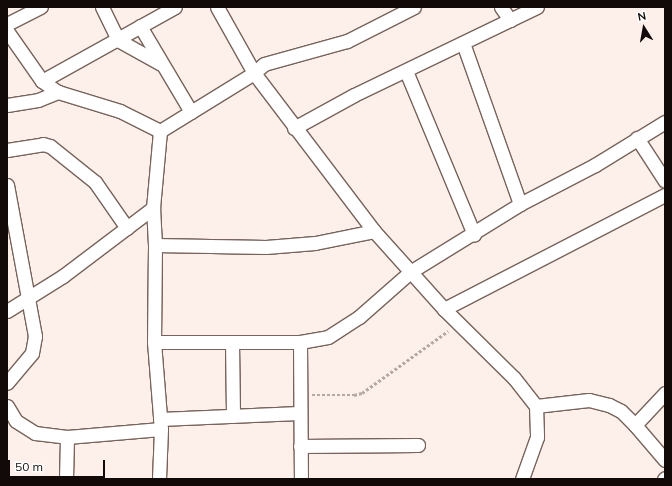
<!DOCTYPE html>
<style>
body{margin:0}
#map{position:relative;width:672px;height:486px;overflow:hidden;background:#fdefe9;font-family:Mulish,sans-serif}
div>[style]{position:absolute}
.path>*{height:2.5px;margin-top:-1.25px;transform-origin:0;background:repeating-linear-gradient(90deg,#b5a9a4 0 3px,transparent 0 5px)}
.roads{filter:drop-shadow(1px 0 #77635b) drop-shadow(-1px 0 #77635b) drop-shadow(0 1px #77635b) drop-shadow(0 -1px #77635b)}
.minor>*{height:13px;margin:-6.5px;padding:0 6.5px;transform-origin:6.5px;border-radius:6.5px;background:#fff}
span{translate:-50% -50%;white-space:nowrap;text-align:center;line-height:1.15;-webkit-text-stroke:3px #fff;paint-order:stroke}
.frame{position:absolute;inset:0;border:8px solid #120a08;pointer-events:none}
.north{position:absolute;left:624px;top:8px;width:40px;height:40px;-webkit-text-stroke:3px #fff;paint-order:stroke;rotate:349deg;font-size:11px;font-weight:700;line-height:16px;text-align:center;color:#120a08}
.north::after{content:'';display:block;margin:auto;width:14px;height:18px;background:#120a08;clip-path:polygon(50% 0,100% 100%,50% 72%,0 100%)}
.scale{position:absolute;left:8px;top:460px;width:97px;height:18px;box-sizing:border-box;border:2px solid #120a08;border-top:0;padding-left:5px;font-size:12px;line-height:14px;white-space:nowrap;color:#120a08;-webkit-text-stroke:3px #fff;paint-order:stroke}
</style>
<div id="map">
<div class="path">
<div style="left:312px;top:395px;width:42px"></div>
<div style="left:354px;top:395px;width:8px;rotate:-14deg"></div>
<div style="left:362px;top:393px;width:106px;rotate:-35.8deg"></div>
</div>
<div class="roads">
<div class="minor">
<div style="left:102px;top:7px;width:37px;rotate:64deg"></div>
<div style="left:118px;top:40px;width:49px;rotate:29.2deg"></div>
<div style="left:217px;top:7px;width:76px;rotate:60.7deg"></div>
<div style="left:254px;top:73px;width:198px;rotate:52.8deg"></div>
<div style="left:374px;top:231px;width:105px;rotate:48.1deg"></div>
<div style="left:444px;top:309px;width:98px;rotate:44.6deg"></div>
<div style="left:514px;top:378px;width:36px;rotate:52deg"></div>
<div style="left:536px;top:406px;width:31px;rotate:88deg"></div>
<div style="left:537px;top:437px;width:45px;rotate:109.7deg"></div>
<div style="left:501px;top:7px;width:16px;rotate:55deg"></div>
<div style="left:7px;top:24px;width:38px;rotate:-27deg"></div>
<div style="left:140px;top:26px;width:100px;rotate:59.3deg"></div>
<div style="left:7px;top:31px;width:61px;rotate:55deg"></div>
<div style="left:42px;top:81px;width:19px;rotate:35deg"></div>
<div style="left:58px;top:92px;width:65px;rotate:17deg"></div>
<div style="left:120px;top:111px;width:45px;rotate:26.6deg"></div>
<div style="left:463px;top:43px;width:171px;rotate:70.5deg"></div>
<div style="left:406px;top:71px;width:177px;rotate:67.4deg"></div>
<div style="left:42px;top:81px;width:152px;rotate:-29.1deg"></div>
<div style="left:7px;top:105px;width:31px;rotate:-9deg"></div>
<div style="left:38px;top:100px;width:22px;rotate:-22deg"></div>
<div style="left:294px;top:128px;width:68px;rotate:-28.8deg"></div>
<div style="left:354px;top:95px;width:203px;rotate:-25.7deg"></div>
<div style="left:637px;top:138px;width:51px;rotate:56.9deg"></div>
<div style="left:7px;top:150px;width:36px;rotate:-9deg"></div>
<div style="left:43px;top:144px;width:7px;rotate:16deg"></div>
<div style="left:50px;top:146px;width:58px;rotate:38.7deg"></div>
<div style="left:95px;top:182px;width:56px;rotate:55.2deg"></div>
<div style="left:7px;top:185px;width:154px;rotate:79.5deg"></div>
<div style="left:35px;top:336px;width:17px;rotate:100deg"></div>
<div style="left:32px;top:353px;width:39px;rotate:130deg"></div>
<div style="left:155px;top:245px;width:111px;rotate:1deg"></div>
<div style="left:266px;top:247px;width:49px;rotate:-4.7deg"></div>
<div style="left:315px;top:243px;width:60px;rotate:-11.5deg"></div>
<div style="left:444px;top:309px;width:249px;rotate:-27.3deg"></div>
<div style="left:7px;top:311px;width:66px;rotate:-32deg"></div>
<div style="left:63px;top:276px;width:113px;rotate:-37.1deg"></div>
<div style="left:154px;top:342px;width:146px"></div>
<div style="left:300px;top:342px;width:28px;rotate:-10deg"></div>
<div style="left:328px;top:337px;width:37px;rotate:-33deg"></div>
<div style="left:359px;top:317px;width:68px;rotate:-41.4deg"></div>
<div style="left:410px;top:272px;width:129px;rotate:-31.7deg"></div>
<div style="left:520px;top:204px;width:85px;rotate:-27.5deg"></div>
<div style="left:595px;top:165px;width:82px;rotate:-31.6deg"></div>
<div style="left:232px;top:342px;width:74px;rotate:89.2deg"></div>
<div style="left:300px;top:342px;width:137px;rotate:89.6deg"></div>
<div style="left:7px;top:406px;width:17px;rotate:59deg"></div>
<div style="left:16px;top:421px;width:22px;rotate:32deg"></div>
<div style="left:35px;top:433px;width:32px;rotate:7deg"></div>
<div style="left:67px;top:437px;width:94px;rotate:-4.9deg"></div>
<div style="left:536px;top:406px;width:53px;rotate:-6.5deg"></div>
<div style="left:589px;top:400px;width:21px;rotate:14deg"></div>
<div style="left:609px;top:405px;width:13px;rotate:27deg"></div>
<div style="left:621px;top:411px;width:20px;rotate:45deg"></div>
<div style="left:635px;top:425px;width:46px;rotate:49.4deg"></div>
<div style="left:160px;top:419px;width:139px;rotate:-2.5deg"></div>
<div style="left:635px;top:425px;width:44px;rotate:-46.8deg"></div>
<div style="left:300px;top:446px;width:118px;rotate:-0.5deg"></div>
<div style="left:66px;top:479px;width:42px;rotate:-88.6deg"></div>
<div style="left:159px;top:479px;width:50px;rotate:-87.7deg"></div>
<div style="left:161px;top:429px;width:87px;rotate:-94.6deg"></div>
<div style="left:154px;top:342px;width:97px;rotate:-89.4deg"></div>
<div style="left:155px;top:245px;width:37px;rotate:-93deg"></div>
<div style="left:153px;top:208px;width:77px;rotate:-84.8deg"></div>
<div style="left:160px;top:131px;width:110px;rotate:-31.7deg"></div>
<div style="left:254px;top:73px;width:13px;rotate:-42deg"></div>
<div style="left:264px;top:64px;width:86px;rotate:-15.5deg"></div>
<div style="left:347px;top:41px;width:75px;rotate:-26.9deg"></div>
<div style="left:664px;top:479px;width:1px;rotate:-45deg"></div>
</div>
</div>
<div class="frame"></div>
<div class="north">N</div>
<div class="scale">50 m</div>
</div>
